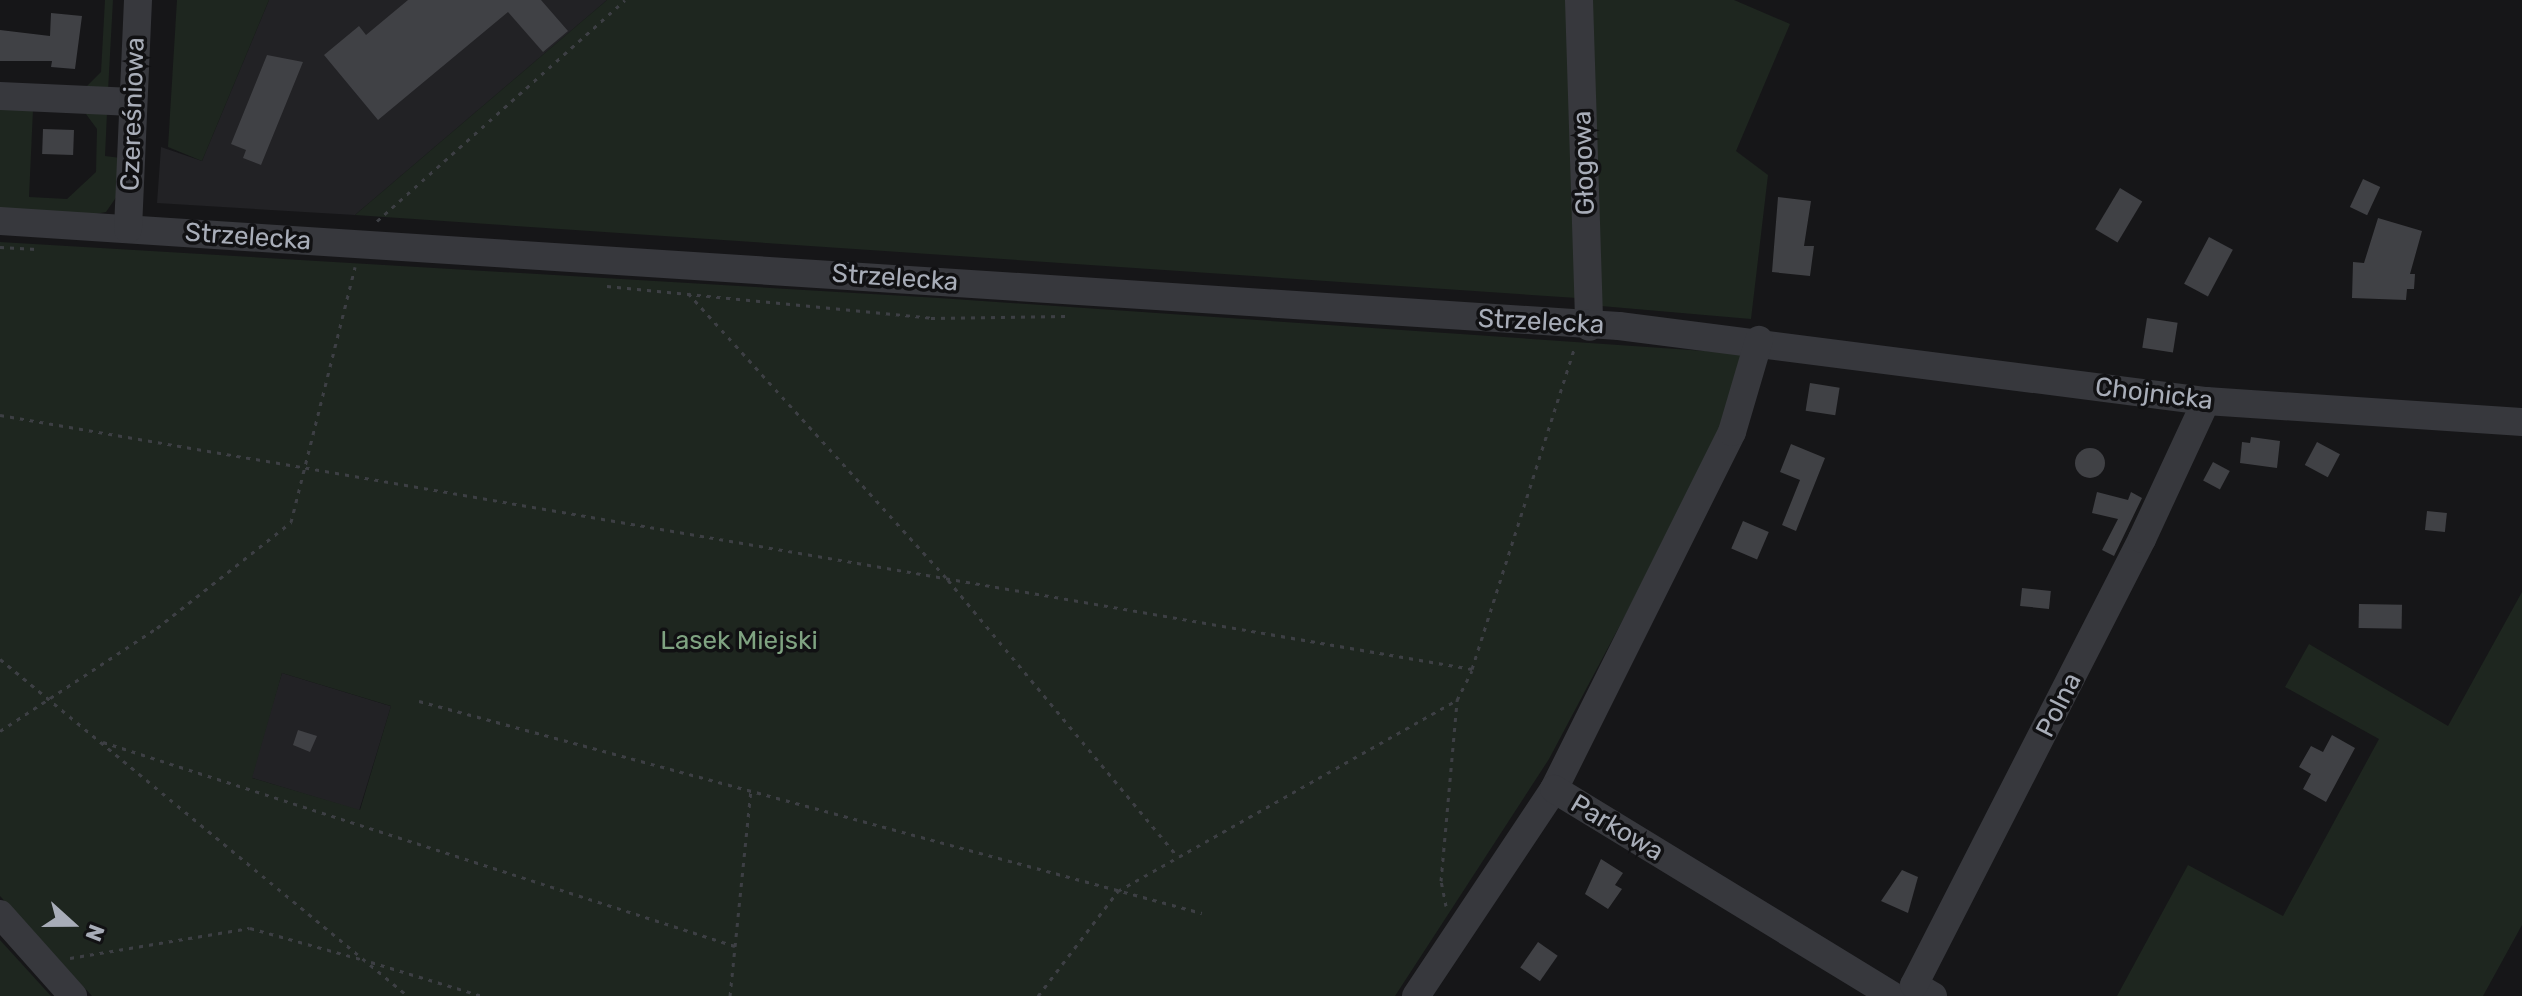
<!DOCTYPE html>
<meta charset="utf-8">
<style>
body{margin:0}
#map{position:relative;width:2522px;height:996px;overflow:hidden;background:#161618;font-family:Rubik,sans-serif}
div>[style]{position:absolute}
.built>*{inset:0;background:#222225;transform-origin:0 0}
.green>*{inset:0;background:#1e261f}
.building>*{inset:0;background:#404145;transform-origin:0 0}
.round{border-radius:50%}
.path>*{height:3px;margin-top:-1.5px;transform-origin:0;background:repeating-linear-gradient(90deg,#3d3f44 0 4px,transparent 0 10px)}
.minor>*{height:28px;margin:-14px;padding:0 14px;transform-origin:14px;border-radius:14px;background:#37383d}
span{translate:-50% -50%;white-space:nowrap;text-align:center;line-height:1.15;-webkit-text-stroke:7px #111113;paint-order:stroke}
.street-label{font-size:26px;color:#a8adb8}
.park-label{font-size:26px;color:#7fa381}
.north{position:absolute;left:32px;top:884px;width:80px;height:80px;-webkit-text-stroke:6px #111113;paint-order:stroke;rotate:111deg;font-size:22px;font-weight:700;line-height:32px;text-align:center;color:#a8adb8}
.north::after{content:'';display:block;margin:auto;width:28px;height:36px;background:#a8adb8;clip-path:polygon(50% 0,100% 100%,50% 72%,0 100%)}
</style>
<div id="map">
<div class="built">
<div style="clip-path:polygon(269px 0,607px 0,355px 215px,157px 203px,161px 147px,202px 161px)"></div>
<div style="left:282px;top:673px;width:114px;height:109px;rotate:17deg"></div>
</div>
<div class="green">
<div style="clip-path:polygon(105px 0,113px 0,108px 91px,87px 86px,101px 72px)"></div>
<div style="clip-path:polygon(177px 0,269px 0,202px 161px,168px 147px)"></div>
<div style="clip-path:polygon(607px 0,1570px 0,1577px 298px,355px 215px)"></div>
<div style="clip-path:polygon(1592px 0,1734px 0,1790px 24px,1736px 151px,1768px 175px,1751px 319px,1601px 306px)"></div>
<div style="clip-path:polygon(0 109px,33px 110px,29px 197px,67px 199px,96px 172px,97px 129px,86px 114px,107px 113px,105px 156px,121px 158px,117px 196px,106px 212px,84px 216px,0 212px)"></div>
<div style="clip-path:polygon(evenodd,0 242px,939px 298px,1749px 354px,1724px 429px,1549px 759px,1395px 996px,92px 996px,0 896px,0 242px,282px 673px,391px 706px,360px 810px,252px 778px,282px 673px)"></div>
<div style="clip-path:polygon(2522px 592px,2522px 925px,2483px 996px,2117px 996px,2188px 865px,2283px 916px,2379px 739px,2285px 687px,2309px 644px,2448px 726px)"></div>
<div style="clip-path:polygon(0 940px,51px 996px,0 996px)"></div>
</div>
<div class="building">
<div style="clip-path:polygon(408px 0,541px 0,568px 31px,543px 52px,508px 12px,378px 120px,324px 55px,359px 26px,366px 35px)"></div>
<div style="clip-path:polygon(51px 13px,82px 16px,75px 69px,51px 67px,52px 61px,0 61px,0 30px,50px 36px)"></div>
<div style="clip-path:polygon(267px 55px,303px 62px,261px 165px,243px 158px,246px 150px,231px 144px)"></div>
<div style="left:43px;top:129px;width:31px;height:25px;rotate:2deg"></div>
<div style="left:2363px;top:179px;width:19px;height:31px;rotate:25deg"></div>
<div style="left:2120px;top:188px;width:26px;height:48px;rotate:31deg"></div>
<div style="clip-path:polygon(1778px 197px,1811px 201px,1804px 246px,1814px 246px,1810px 276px,1772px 272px)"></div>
<div style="clip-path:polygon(2378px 218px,2422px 231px,2410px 274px,2415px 274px,2414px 289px,2407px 289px,2406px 300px,2352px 298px,2353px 262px,2364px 263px)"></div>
<div style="left:2209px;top:237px;width:27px;height:53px;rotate:28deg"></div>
<div style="left:2147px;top:318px;width:31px;height:30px;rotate:9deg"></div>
<div style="left:1810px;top:383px;width:30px;height:28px;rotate:9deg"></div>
<div style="clip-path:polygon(2251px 437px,2280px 441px,2277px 468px,2240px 463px,2242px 442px,2250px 443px)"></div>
<div style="left:2317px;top:442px;width:26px;height:26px;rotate:28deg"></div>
<div style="clip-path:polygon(1791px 444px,1825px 458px,1796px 531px,1782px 525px,1800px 480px,1780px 472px)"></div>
<div class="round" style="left:2075px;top:448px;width:30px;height:30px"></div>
<div style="left:2213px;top:462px;width:19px;height:21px;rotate:28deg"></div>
<div style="clip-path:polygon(2097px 492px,2128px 500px,2131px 492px,2142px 498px,2114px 556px,2102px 550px,2118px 519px,2092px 513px)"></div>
<div style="left:2427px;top:511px;width:20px;height:19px;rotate:6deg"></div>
<div style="left:1743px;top:521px;width:28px;height:30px;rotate:23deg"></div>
<div style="left:2022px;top:588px;width:29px;height:18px;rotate:6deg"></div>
<div style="left:2359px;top:604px;width:43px;height:24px;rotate:1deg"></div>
<div style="clip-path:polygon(298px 730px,317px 736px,310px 752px,293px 745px)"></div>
<div style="clip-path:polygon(2332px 735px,2355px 748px,2326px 802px,2303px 789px,2311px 774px,2299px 767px,2311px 746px,2323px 752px)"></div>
<div style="clip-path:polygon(1601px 859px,1623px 873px,1615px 885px,1622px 889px,1608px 909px,1585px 894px)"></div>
<div style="clip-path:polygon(1902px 870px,1918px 877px,1908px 913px,1881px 901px)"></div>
<div style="left:1538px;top:942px;width:24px;height:31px;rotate:35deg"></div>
</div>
<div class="path">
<div style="left:377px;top:221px;width:332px;rotate:-41.7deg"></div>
<div style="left:0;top:247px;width:37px;rotate:3deg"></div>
<div style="left:607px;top:286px;width:326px;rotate:5.6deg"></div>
<div style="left:931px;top:318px;width:135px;rotate:-0.8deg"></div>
<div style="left:688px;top:293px;width:387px;rotate:47.8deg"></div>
<div style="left:948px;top:580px;width:360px;rotate:50.3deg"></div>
<div style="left:0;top:415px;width:1494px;rotate:9.79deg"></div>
<div style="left:1472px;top:669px;width:338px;rotate:-72.3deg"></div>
<div style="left:0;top:659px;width:529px;rotate:39.56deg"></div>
<div style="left:419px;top:701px;width:811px;rotate:15.15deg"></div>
<div style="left:0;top:731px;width:188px;rotate:-33.3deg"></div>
<div style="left:157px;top:628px;width:171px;rotate:-38.3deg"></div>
<div style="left:291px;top:522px;width:263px;rotate:-75.9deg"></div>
<div style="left:103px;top:742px;width:664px;rotate:17.89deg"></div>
<div style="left:1446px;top:906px;width:25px;rotate:-101deg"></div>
<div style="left:1441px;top:881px;width:182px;rotate:-84.9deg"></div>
<div style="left:1457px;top:700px;width:33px;rotate:-63deg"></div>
<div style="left:70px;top:958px;width:182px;rotate:-9.5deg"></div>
<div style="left:250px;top:928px;width:118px;rotate:15.7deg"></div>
<div style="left:371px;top:962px;width:116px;rotate:17deg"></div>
<div style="left:730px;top:996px;width:206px;rotate:-84.2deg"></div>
<div style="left:1038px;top:996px;width:132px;rotate:-52.7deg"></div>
<div style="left:1118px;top:891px;width:389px;rotate:-29.4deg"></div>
</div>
<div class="minor">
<div style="left:1579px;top:0;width:327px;rotate:88.2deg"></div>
<div style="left:0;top:96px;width:133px;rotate:2.6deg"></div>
<div style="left:0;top:221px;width:1622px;rotate:3.71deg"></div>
<div style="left:1619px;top:326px;width:592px;rotate:7.28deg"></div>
<div style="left:2206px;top:401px;width:317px;rotate:3.8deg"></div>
<div style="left:128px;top:229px;width:229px;rotate:-87.5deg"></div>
<div style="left:1554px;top:789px;width:399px;rotate:-63.5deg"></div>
<div style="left:1732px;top:432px;width:96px;rotate:-73.6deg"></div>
<div style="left:0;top:914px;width:110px;rotate:48.3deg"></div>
<div style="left:1416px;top:996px;width:249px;rotate:-56.3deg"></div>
<div style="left:1554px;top:789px;width:397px;rotate:31.4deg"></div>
<div style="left:1933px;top:996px;width:22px;rotate:-150deg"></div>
<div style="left:1914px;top:985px;width:501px;rotate:-62.92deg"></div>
<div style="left:2142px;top:539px;width:152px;rotate:-65.1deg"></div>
</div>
<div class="street-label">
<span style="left:133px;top:114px;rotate:-88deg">Czereśniowa</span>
<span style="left:1584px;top:163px;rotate:-92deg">Głogowa</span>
<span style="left:248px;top:237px;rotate:4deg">Strzelecka</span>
<span style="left:895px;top:278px;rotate:4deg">Strzelecka</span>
<span style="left:1541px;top:322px;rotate:3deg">Strzelecka</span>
<span style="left:2154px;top:394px;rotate:7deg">Chojnicka</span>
<span style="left:2059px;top:705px;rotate:-63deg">Polna</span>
<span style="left:1617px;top:828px;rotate:31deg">Parkowa</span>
</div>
<div class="park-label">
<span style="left:739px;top:641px">Lasek Miejski</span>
</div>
<div class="north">N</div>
</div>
